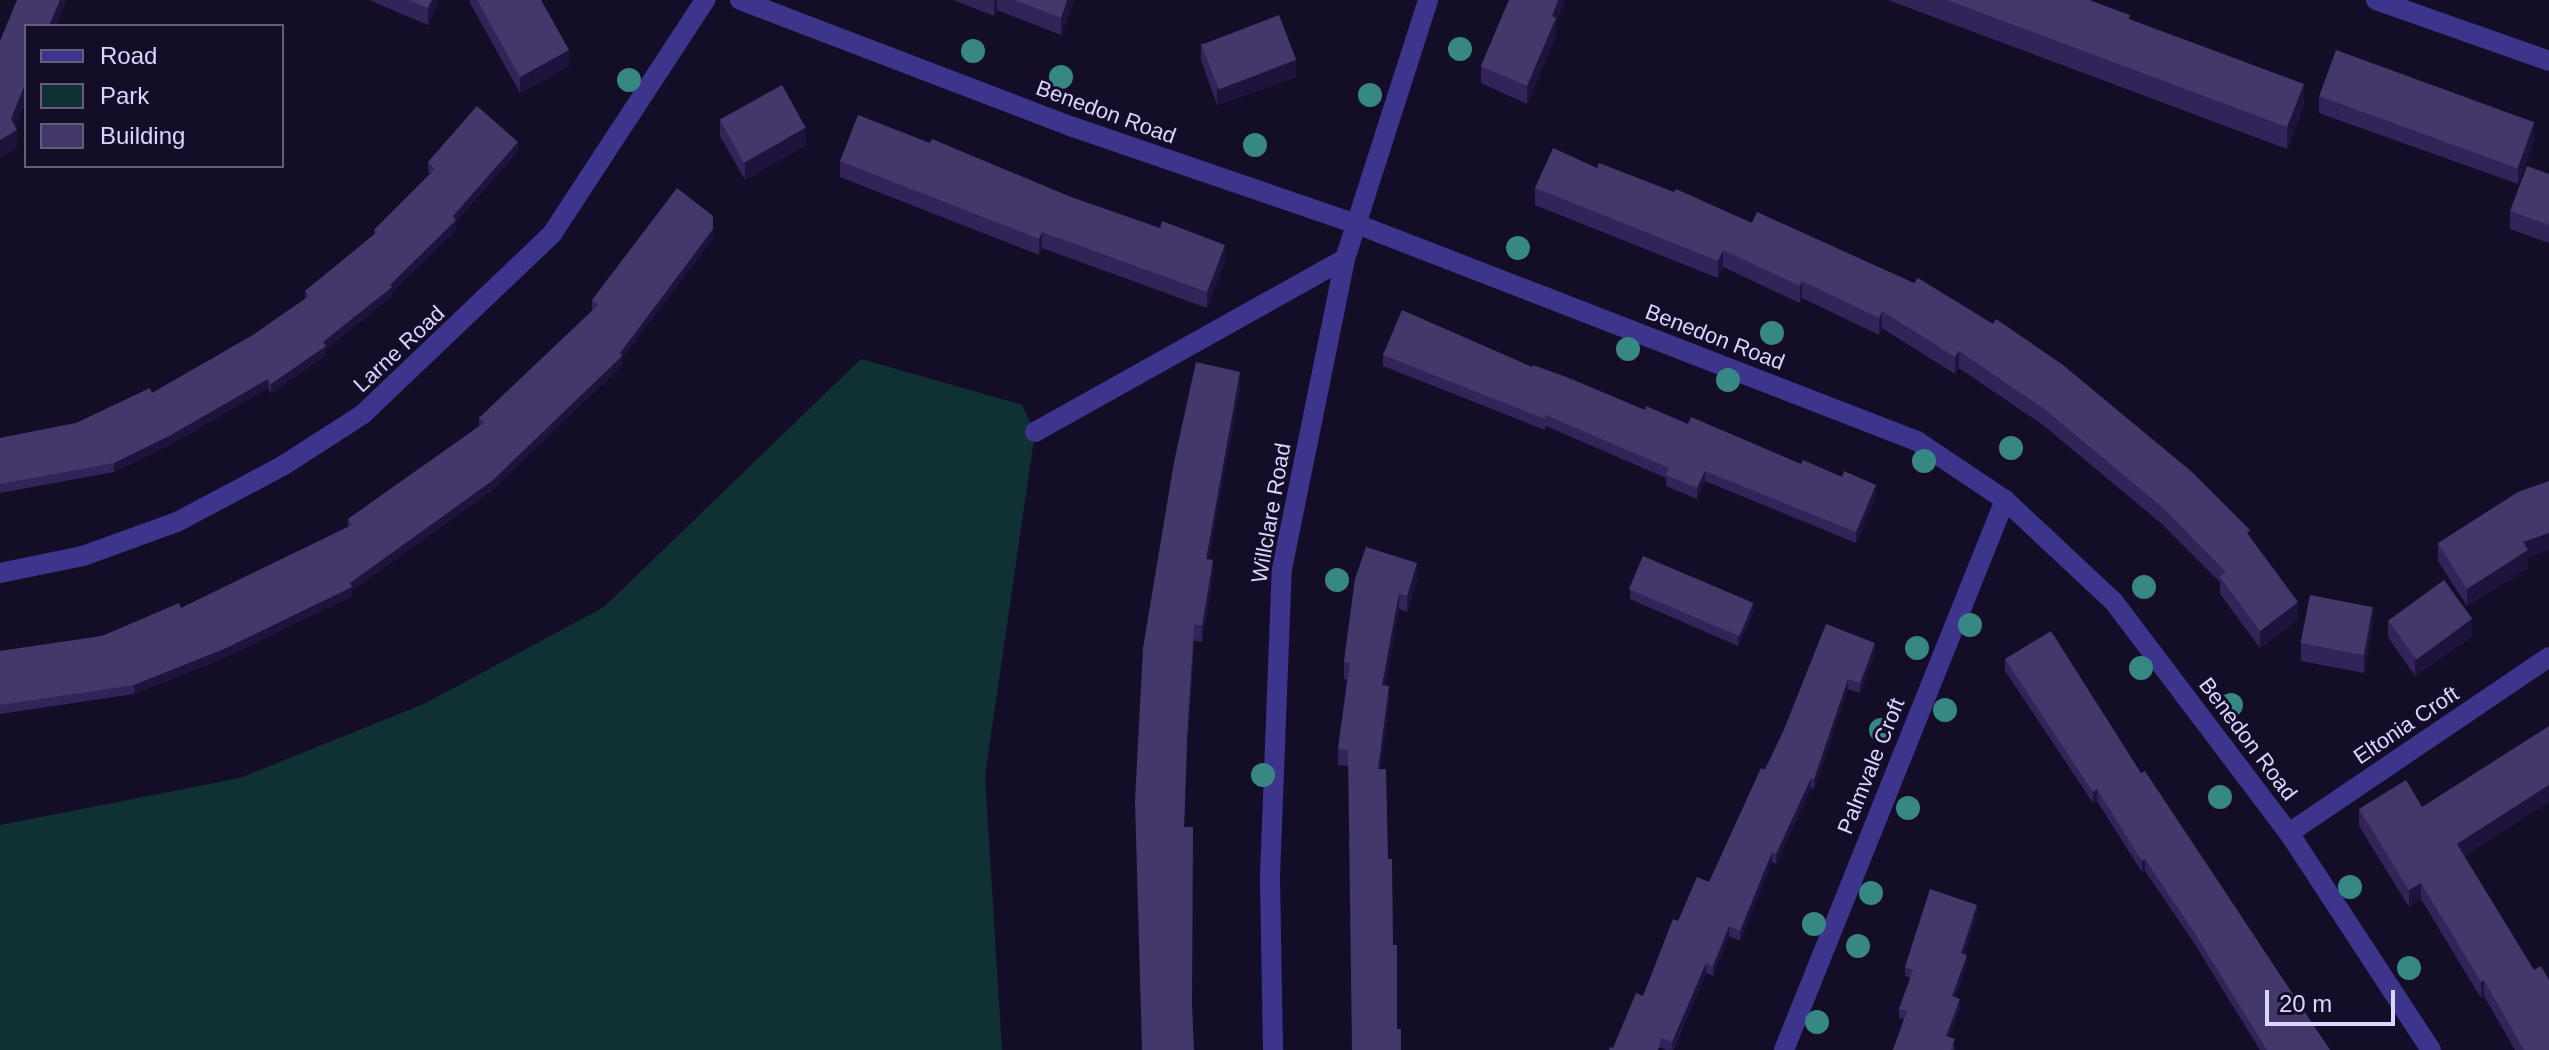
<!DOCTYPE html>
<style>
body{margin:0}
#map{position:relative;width:2549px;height:1050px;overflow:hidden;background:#140d28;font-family:Arial,sans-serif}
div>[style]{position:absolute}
.green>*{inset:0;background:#0f3133}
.service>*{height:20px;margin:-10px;padding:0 10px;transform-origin:10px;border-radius:10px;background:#3d348c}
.minor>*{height:20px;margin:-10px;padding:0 10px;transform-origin:10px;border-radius:10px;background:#3d348c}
.trees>*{width:24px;height:24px;margin:-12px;border-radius:50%;background:#378784}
.wall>*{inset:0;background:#322458}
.shaded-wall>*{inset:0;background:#1e133d}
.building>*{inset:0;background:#44376a;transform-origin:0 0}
span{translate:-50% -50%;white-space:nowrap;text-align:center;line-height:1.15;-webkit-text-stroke:6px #140d28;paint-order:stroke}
.street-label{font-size:22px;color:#dcd4ff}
.legend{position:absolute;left:24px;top:24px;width:260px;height:144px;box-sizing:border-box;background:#140d28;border:2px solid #645d7e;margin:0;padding:10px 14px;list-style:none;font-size:24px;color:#dcd4ff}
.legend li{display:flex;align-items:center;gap:16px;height:40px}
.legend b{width:40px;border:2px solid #645d7e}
.scale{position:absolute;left:2265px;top:990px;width:130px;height:36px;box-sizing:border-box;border:4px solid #dcd4ff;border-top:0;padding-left:10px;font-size:24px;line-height:28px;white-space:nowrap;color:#dcd4ff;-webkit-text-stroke:6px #140d28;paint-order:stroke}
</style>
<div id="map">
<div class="green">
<div style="clip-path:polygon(861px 359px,1022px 405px,1035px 432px,985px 776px,1002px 1050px,0 1050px,0 825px,240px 778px,426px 703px,604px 607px)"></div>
</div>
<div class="service">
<div style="left:1035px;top:432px;width:355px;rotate:-29.2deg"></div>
</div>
<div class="minor">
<div style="left:740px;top:0;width:356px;rotate:20.9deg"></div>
<div style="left:1073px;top:127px;width:297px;rotate:18.9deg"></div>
<div style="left:1354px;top:223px;width:604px;rotate:21.17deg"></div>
<div style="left:1917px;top:441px;width:106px;rotate:33.8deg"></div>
<div style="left:2005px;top:500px;width:149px;rotate:43.1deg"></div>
<div style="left:2114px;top:602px;width:290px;rotate:52.9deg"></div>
<div style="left:2289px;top:833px;width:259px;rotate:56.8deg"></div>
<div style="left:2376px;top:0;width:183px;rotate:19.4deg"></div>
<div style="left:0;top:573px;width:85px;rotate:-11.6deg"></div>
<div style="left:83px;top:556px;width:100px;rotate:-19.9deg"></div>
<div style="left:177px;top:522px;width:121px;rotate:-28deg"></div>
<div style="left:284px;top:465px;width:94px;rotate:-32.8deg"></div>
<div style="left:363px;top:414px;width:261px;rotate:-43.6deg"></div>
<div style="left:552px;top:234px;width:280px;rotate:-56.8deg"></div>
<div style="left:2289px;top:833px;width:314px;rotate:-34.1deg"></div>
<div style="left:1273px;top:1050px;width:174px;rotate:-91deg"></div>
<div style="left:1270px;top:876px;width:307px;rotate:-87.8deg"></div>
<div style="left:1282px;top:569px;width:316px;rotate:-78.5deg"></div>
<div style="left:1345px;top:259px;width:272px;rotate:-72.2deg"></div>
<div style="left:1784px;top:1050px;width:593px;rotate:-68.11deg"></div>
</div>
<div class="trees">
<div style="left:1460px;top:49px"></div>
<div style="left:973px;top:51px"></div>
<div style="left:1061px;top:77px"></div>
<div style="left:629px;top:80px"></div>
<div style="left:1370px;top:95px"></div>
<div style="left:1255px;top:145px"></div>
<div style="left:1518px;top:248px"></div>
<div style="left:1772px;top:333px"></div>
<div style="left:1628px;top:349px"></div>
<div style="left:1728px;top:380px"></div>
<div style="left:2011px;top:448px"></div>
<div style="left:1924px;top:461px"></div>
<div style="left:1337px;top:580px"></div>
<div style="left:2144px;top:587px"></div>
<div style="left:1970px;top:625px"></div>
<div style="left:1917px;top:648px"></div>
<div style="left:2141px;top:668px"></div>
<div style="left:2231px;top:705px"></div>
<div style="left:1945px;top:710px"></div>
<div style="left:1881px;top:730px"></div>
<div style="left:1263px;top:775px"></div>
<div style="left:2220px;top:797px"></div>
<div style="left:1908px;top:808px"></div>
<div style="left:2350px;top:887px"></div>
<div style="left:1871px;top:893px"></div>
<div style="left:1814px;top:924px"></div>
<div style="left:1858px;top:946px"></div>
<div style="left:2409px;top:968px"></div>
<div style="left:1817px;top:1022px"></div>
</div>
<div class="wall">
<div style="clip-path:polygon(369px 0,439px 0,428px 25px)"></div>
<div style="clip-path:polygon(470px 0,541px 0,569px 66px,520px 93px,470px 3px)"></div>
<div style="clip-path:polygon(953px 0,1074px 0,1061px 35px,997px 10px,994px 16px)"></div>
<div style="clip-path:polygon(1509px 0,1565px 0,1556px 22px,1556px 36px,1527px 104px,1481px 83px,1481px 66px)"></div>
<div style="clip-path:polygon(1888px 0,2089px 0,2304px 105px,2287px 149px)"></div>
<div style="clip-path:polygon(1201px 43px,1296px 77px,1217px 105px,1201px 60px)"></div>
<div style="clip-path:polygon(2319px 96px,2534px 140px,2518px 184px,2319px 113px)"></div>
<div style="clip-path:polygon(720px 119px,806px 145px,745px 180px,720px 136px)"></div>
<div style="clip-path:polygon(518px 151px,456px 221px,456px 230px,392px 292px,392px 296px,326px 349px,326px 355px,271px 393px,268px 388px,171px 444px,114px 472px,0 493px,0 438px,76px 423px,152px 393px,253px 335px,305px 299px,305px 291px,374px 235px,374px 230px,430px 174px,428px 171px,428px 162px)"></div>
<div style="clip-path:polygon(840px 161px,1225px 261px,1207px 308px,1042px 248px,1039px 255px,840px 177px)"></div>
<div style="clip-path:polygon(1597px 168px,1752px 223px,1757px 212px,2250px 537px,2298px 619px,2260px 648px,2220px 594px,2220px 582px,2162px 524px,2043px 425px,1959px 368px,1955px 374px,1882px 328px,1879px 335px,1802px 298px,1800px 303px,1723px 267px,1718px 278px,1535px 205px,1535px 188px)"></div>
<div style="clip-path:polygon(2549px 174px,2549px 243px,2510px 229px,2510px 211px)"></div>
<div style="clip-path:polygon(713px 238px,622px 358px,622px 365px,492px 490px,352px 590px,352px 596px,224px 658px,134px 694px,0 714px,0 651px,102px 636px,181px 608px,348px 527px,348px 519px,479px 426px,479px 418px,593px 310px,592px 309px,592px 300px)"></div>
<div style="clip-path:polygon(1383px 355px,1532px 367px,1645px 410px,1688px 424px,1876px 496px,1856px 543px,1705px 481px,1697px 499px,1666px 486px,1666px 478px,1546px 426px,1545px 430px,1383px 366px)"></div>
<div style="clip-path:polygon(1240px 388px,1208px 559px,1213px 576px,1202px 642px,1194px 641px,1187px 753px,1184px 827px,1192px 1005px,1143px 648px)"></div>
<div style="clip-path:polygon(2438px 543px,2528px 558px,2528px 568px,2467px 606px,2438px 561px)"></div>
<div style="clip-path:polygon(1355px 579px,1417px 579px,1407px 612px,1399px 609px,1385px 685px,1389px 702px,1380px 769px,1388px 859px,1397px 1029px,1401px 1050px,1348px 766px,1338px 765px,1338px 749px,1347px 680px,1344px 679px,1344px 662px)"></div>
<div style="clip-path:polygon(1630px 590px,1754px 611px,1738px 646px,1630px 599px)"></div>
<div style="clip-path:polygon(2388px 620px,2472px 636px,2415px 676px,2388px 637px)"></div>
<div style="clip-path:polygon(2373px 625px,2364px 673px,2301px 661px,2301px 643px)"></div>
<div style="clip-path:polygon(1875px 653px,1860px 693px,1848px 689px,1814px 789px,1811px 788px,1776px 864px,1772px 862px,1740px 941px,1729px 936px,1713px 976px,1706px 973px,1673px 1050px,1667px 1050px,1661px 1048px,1613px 1048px,1643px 996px,1678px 921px,1709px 882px,1783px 732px)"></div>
<div style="clip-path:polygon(2005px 659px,2141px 773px,2330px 1050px,2260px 1050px,2194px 943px,2145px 871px,2142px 872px,2097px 801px,2093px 803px,2005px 671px)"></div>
<div style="clip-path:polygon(2422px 807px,2464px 856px,2549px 1050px,2515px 1050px,2484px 996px,2481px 998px,2421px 899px,2409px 907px,2359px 826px,2359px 809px)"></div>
<div style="clip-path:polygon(1977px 914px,1964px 954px,1967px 964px,1955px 997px,1960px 1008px,1949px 1037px,1955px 1048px,1954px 1050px,1893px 1050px,1904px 1019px,1899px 1018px,1899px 1009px,1911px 978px,1905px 976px,1905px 967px)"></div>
</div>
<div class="shaded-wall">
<div style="clip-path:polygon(60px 0,67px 0,56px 26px,49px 26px)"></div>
<div style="clip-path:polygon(432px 0,439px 0,428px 25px,428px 8px)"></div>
<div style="clip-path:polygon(994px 0,997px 0,997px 10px,994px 16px)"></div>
<div style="clip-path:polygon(1067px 0,1074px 0,1061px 35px,1061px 18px)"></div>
<div style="clip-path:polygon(1558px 0,1565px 0,1556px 22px,1556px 36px,1527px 104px,1527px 86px)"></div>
<div style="clip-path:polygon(569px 50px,569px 66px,520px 93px,520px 77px)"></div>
<div style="clip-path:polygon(1296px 60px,1296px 77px,1217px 105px,1217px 87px)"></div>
<div style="clip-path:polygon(26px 82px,26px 100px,13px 133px,17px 130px,17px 147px,0 158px,0 140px,11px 119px)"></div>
<div style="clip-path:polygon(2304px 84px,2304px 105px,2287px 149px,2287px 127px)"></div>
<div style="clip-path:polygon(2534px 123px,2534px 140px,2518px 184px,2518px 167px)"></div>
<div style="clip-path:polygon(806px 128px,806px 145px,745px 180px,745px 163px)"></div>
<div style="clip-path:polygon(518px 142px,518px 151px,456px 221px,456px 230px,392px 292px,392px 296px,326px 349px,326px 355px,271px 393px,271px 384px,323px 342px,453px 216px)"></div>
<div style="clip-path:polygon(713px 229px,713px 238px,622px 358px,622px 365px,492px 490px,352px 590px,352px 596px,224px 658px,134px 694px,134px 685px,350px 583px,620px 353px)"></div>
<div style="clip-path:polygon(1042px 232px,1042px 248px,1039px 255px,1039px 239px)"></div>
<div style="clip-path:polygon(1225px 245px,1225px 261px,1207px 308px,1207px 292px)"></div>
<div style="clip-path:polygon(1723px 250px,1723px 267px,1718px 278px,1718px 261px)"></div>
<div style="clip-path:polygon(1802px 281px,1802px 298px,1800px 303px,1800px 286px)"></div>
<div style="clip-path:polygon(1882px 311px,1882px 328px,1879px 335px,1879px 318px)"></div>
<div style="clip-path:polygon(1959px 351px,1959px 368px,1955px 374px,1955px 357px)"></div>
<div style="clip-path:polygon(1240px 372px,1240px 388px,1206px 575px,1206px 559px)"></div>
<div style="clip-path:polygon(268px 379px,268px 388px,171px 444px,114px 472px,114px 463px)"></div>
<div style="clip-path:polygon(1705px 471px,1705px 481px,1697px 499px,1697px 488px)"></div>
<div style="clip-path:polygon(1876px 485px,1876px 496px,1856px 543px,1856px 532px)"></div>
<div style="clip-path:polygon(2549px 533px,2549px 550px,2528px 558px,2528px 568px,2467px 606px,2467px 589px,2523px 542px)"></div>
<div style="clip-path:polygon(1213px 560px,1213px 576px,1202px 642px,1202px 626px)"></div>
<div style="clip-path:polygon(1417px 563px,1417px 579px,1407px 612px,1407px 596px)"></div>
<div style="clip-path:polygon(1399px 593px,1399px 609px,1382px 701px,1382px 685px)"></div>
<div style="clip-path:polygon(1754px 602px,1754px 611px,1738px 646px,1738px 637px)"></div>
<div style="clip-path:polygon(2298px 602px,2298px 619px,2260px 648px,2260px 631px)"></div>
<div style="clip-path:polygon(2373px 607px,2373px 625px,2364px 673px,2364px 656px)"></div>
<div style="clip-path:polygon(2472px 619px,2472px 636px,2415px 676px,2415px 658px)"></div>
<div style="clip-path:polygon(1194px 624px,1187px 753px,1184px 844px,1187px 737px)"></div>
<div style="clip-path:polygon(1875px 643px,1875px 653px,1860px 693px,1860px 683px)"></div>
<div style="clip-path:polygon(1848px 679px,1848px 689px,1814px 789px,1814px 779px)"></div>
<div style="clip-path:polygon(1389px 686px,1389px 702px,1378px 786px,1378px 769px)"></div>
<div style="clip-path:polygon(1811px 778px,1811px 788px,1776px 864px,1776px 854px)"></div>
<div style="clip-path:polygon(2549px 785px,2549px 802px,2457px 861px,2457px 844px)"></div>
<div style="clip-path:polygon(2097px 789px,2097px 801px,2093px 803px,2093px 792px)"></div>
<div style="clip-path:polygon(1772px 852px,1772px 862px,1740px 941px,1740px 931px)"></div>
<div style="clip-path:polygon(2145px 859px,2145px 871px,2142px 872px,2142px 861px)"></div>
<div style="clip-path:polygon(2421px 883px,2421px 899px,2409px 907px,2409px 890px)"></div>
<div style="clip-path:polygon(1977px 905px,1977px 914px,1961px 962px,1961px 953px)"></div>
<div style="clip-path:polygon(1729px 926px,1729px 936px,1713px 976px,1713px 966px)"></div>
<div style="clip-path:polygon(1967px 955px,1967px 964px,1952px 1005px,1952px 996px)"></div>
<div style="clip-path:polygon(1706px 963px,1706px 973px,1672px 1050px,1672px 1042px)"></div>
<div style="clip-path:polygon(2484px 980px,2484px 996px,2481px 998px,2481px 982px)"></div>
<div style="clip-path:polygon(1960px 999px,1960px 1008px,1946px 1045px,1946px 1036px)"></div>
</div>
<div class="building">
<div style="clip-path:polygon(17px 0,60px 0,49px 26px,26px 26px,26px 82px,11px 119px,17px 130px,0 140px,0 41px)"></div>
<div style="clip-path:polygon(408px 0,432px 0,428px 8px)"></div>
<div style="clip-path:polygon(477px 0,541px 0,569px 50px,520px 77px)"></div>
<div style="clip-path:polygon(1015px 0,1067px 0,1061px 18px)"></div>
<div style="clip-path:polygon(1509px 0,1558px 0,1552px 16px,1556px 18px,1527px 86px,1481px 66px)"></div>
<div style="clip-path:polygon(1947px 0,2089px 0,2130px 15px,2129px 19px,2304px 84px,2287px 127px)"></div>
<div style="left:1279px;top:15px;width:48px;height:83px;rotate:69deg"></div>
<div style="left:2336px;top:50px;width:211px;height:49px;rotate:20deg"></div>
<div style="left:782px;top:85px;width:49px;height:71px;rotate:61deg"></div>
<div style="clip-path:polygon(477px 106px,518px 142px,453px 216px,456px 220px,390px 285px,392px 287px,323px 342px,326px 346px,271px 384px,268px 379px,171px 435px,114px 463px,0 484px,0 438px,76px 423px,150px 388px,152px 393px,253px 335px,309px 296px,305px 291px,377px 232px,374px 230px,435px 169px,428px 162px)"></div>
<div style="clip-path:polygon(858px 115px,930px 143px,932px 139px,1071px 197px,1160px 228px,1162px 221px,1225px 245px,1207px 292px,1042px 232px,1039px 239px,840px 161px)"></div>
<div style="clip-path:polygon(1553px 148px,1597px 168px,1599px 163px,1674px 192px,1676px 189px,1752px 223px,1757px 212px,1914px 283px,1918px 278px,1993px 324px,1996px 319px,2063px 365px,2192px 472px,2250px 530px,2247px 533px,2298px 602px,2260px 631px,2220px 577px,2226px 572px,2162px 507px,2043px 408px,1959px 351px,1955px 357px,1882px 311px,1879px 318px,1802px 281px,1800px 286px,1723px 250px,1718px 261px,1535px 188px)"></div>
<div style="clip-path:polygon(2527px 166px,2549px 174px,2549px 225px,2510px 211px)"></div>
<div style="clip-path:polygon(677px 188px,713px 216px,713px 229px,620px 353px,622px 356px,492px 481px,350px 583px,352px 587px,224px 649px,134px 685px,0 705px,0 651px,102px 636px,179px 603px,181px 608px,352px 525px,348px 519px,484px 423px,479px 418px,598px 305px,592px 300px)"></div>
<div style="clip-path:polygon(1402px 310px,1532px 367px,1533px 365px,1569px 378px,1645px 410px,1646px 406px,1688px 424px,1691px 417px,1801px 464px,1803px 460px,1842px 477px,1844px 471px,1876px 485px,1856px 532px,1705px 471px,1697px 488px,1666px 475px,1669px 468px,1546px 415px,1545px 419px,1383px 355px)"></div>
<div style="clip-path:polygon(1196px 362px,1240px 372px,1206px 559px,1213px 560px,1202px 626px,1194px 624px,1187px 737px,1184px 827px,1193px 827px,1192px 1003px,1194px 1050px,1142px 1050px,1135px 801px,1143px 648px,1174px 462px)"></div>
<div style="clip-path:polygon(2549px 481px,2549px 533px,2523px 542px,2528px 550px,2467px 589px,2438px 543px,2518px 492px)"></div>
<div style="clip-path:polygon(1366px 547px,1417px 563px,1407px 596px,1399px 593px,1382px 685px,1389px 686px,1378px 769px,1386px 769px,1388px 859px,1392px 859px,1393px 945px,1397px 945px,1397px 1029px,1401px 1029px,1401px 1050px,1352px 1050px,1348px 750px,1338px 749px,1350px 663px,1344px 662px,1355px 579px)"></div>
<div style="left:1643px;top:556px;width:120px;height:36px;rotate:23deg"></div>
<div style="left:2444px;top:580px;width:48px;height:69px;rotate:54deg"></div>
<div style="left:2310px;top:595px;width:64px;height:49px;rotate:11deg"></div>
<div style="clip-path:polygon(1826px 624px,1875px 643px,1860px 683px,1848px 679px,1814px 779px,1811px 778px,1776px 854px,1772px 852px,1740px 931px,1729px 926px,1713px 966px,1706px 963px,1672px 1042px,1661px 1038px,1658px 1050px,1609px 1050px,1610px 1047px,1613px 1048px,1636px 993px,1643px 996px,1673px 919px,1678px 921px,1697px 877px,1709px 882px,1761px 768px,1765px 770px,1783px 732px)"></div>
<div style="clip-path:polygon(2051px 631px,2141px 773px,2145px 771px,2330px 1050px,2267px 1050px,2194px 932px,2145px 859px,2142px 861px,2097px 789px,2093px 792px,2005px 659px)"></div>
<div style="clip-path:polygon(2549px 726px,2549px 785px,2457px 844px,2534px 970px,2541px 966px,2549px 980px,2549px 1050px,2524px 1050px,2484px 980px,2481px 982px,2421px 883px,2409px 890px,2359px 809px,2406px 780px,2422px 807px)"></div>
<div style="clip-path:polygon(1930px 889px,1977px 905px,1961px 953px,1967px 955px,1952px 996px,1960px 999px,1946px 1036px,1955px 1039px,1951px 1050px,1893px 1050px,1907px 1011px,1899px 1009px,1913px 970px,1905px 967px)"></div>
</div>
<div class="street-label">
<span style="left:1106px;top:112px;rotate:20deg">Benedon Road</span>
<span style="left:1715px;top:337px;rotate:21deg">Benedon Road</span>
<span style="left:399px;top:349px;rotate:-43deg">Larne Road</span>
<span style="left:1271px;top:513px;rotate:-80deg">Willclare Road</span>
<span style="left:2406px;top:725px;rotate:-34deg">Eltonia Croft</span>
<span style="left:2248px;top:739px;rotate:53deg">Benedon Road</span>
<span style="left:1871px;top:766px;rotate:-68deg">Palmvale Croft</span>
</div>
<ul class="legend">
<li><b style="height:10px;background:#3d348c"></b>Road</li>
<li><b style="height:22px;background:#0f3133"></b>Park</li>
<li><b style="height:22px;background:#44376a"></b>Building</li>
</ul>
<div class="scale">20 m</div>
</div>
